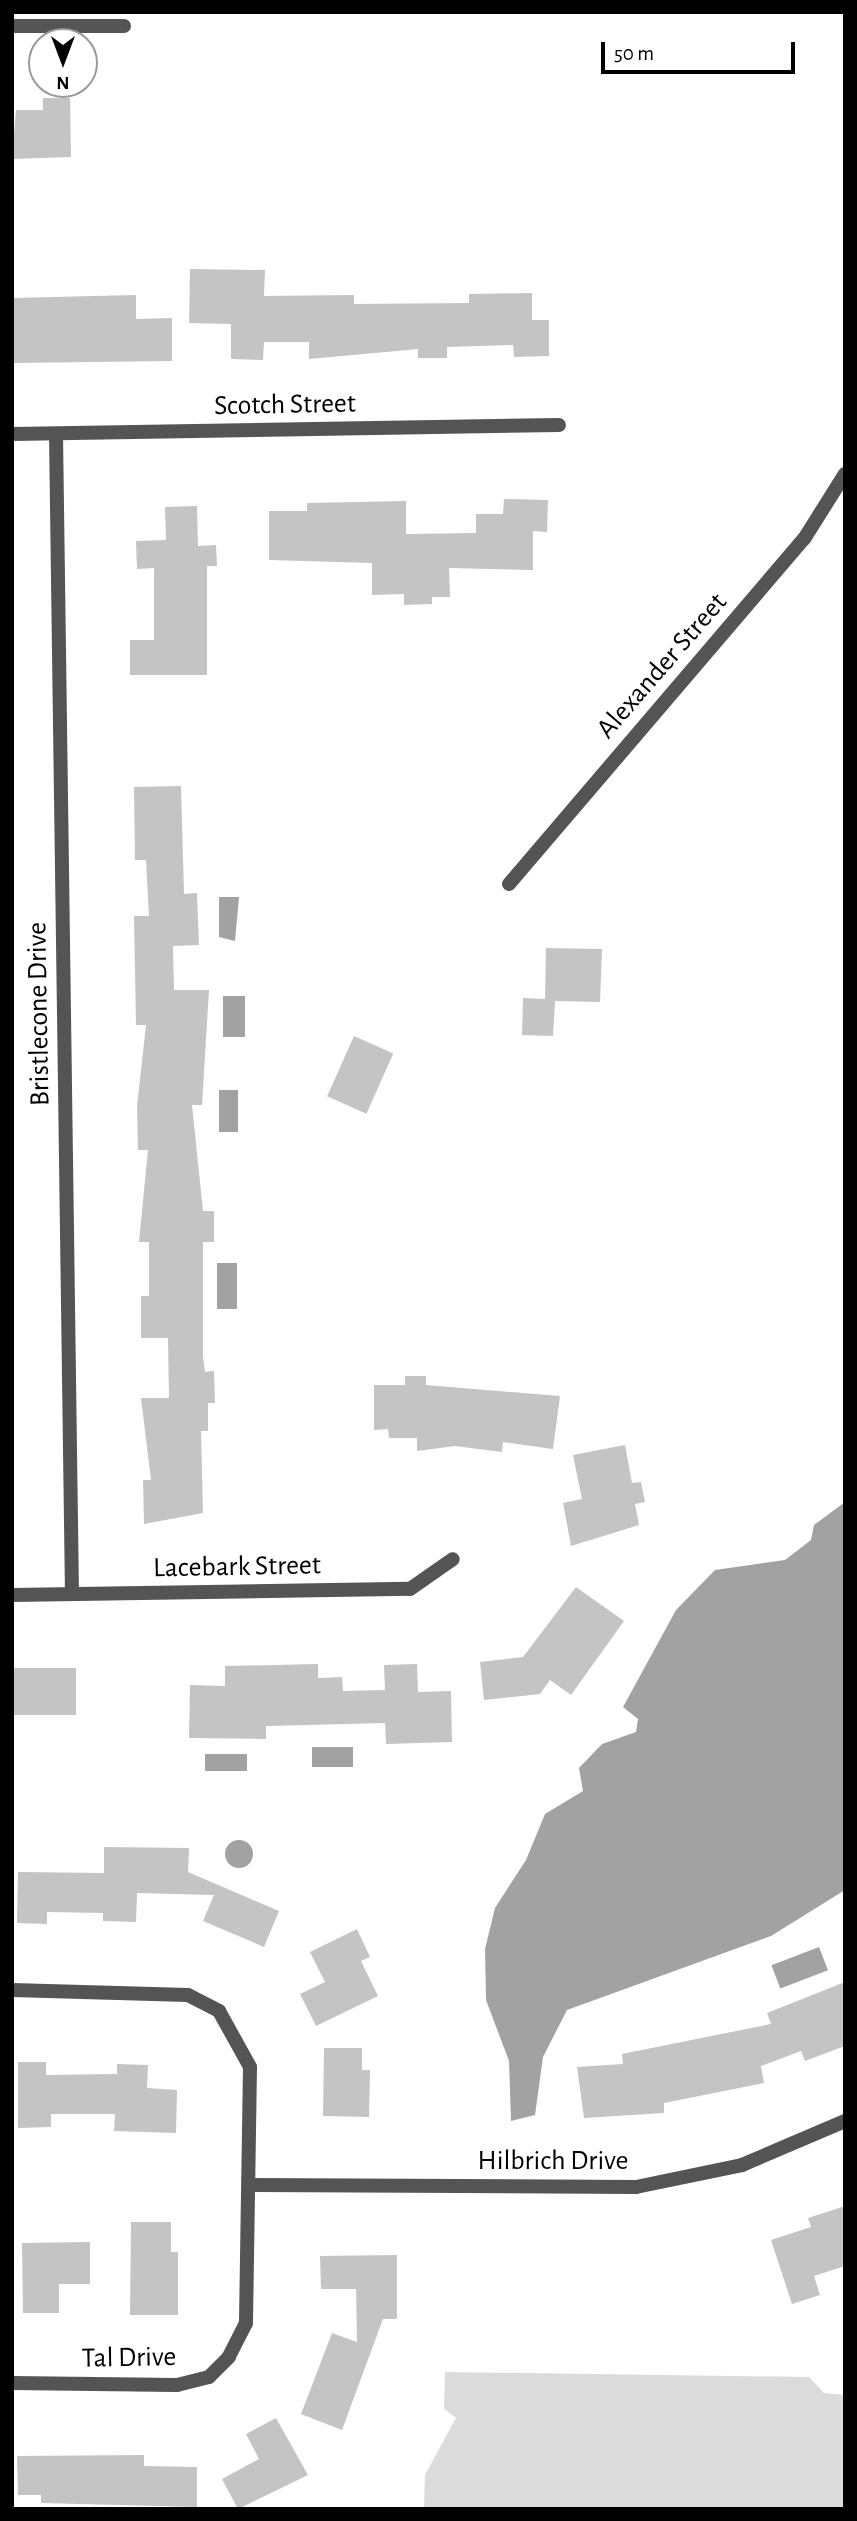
<!DOCTYPE html>
<style>
body{margin:0}
#map{position:relative;width:857px;height:2521px;overflow:hidden;background:#fff;font-family:"Alegreya Sans",sans-serif}
div>[style]{position:absolute}
.green>*{inset:0;background:#dbdbdb}
.water>*{inset:0;background:#a2a2a2;transform-origin:0 0}
.round{border-radius:50%}
.building>*{inset:0;background:#c4c4c4;transform-origin:0 0}
.street>*{height:14px;margin:-7px;padding:0 7px;transform-origin:7px;border-radius:7px;background:#545454}
span{translate:-50% -50%;white-space:nowrap;text-align:center;line-height:1.15;-webkit-text-stroke:6px #fff;paint-order:stroke}
.street-label{font-size:28px;color:#000}
.frame{position:absolute;inset:0;border:14px solid #000;pointer-events:none}
.north{position:absolute;left:28px;top:28px;width:70px;height:70px;box-sizing:border-box;background:#fff;border:2px solid #999;border-radius:50%;rotate:180deg;font-size:19px;font-weight:700;line-height:28px;text-align:center;color:#000}
.north::after{content:'';display:block;margin:auto;width:24px;height:32px;background:#000;clip-path:polygon(50% 0,100% 100%,50% 72%,0 100%)}
.scale{position:absolute;left:601px;top:42px;width:194px;height:32px;box-sizing:border-box;border:4px solid #000;border-top:0;padding-left:9px;font-size:21px;line-height:24px;white-space:nowrap;color:#000;-webkit-text-stroke:5px #fff;paint-order:stroke}
</style>
<div id="map">
<div class="green">
<div style="clip-path:polygon(445px 2372px,809px 2377px,824px 2393px,845px 2395px,845px 2509px,424px 2509px,425px 2475px,456px 2418px,444px 2409px)"></div>
</div>
<div class="water">
<div style="clip-path:polygon(219px 897px,239px 897px,235px 941px,219px 937px)"></div>
<div style="left:245px;top:996px;width:41px;height:22px;rotate:90deg"></div>
<div style="left:219px;top:1090px;width:19px;height:42px"></div>
<div style="left:217px;top:1263px;width:20px;height:46px"></div>
<div style="clip-path:polygon(845px 1502px,845px 1890px,771px 1936px,567px 2010px,543px 2057px,535px 2115px,511px 2121px,509px 2061px,486px 2000px,485px 1949px,495px 1908px,526px 1860px,545px 1814px,583px 1791px,579px 1768px,602px 1744px,636px 1732px,638px 1719px,623px 1707px,676px 1610px,715px 1570px,785px 1560px,811px 1540px,814px 1525px)"></div>
<div style="left:353px;top:1747px;width:20px;height:41px;rotate:90deg"></div>
<div style="left:247px;top:1754px;width:17px;height:42px;rotate:90deg"></div>
<div class="round" style="left:225px;top:1840px;width:28px;height:28px"></div>
<div style="left:819px;top:1947px;width:25px;height:51px;rotate:69deg"></div>
</div>
<div class="building">
<div style="clip-path:polygon(43px 98px,70px 98px,71px 157px,12px 159px,16px 110px,43px 110px)"></div>
<div style="clip-path:polygon(190px 269px,265px 270px,264px 296px,354px 295px,354px 304px,469px 303px,469px 294px,532px 293px,532px 320px,549px 320px,549px 356px,514px 357px,513px 345px,447px 347px,447px 358px,418px 358px,418px 349px,309px 359px,309px 342px,264px 342px,263px 360px,231px 359px,231px 324px,189px 323px)"></div>
<div style="clip-path:polygon(136px 295px,136px 319px,172px 318px,172px 361px,12px 363px,12px 298px)"></div>
<div style="clip-path:polygon(504px 499px,548px 500px,547px 532px,533px 531px,533px 570px,449px 568px,450px 597px,432px 597px,432px 604px,404px 605px,404px 594px,372px 595px,372px 563px,269px 560px,269px 511px,307px 511px,307px 503px,406px 501px,406px 534px,476px 533px,476px 514px,503px 514px)"></div>
<div style="clip-path:polygon(197px 506px,198px 546px,216px 545px,217px 566px,207px 566px,207px 675px,130px 675px,130px 640px,154px 640px,154px 568px,137px 569px,136px 541px,166px 540px,165px 507px)"></div>
<div style="clip-path:polygon(181px 786px,184px 894px,197px 893px,199px 945px,173px 946px,174px 990px,209px 990px,202px 1105px,192px 1105px,203px 1211px,214px 1211px,214px 1242px,203px 1242px,203px 1356px,205px 1372px,214px 1371px,215px 1403px,208px 1403px,208px 1431px,201px 1431px,203px 1513px,144px 1524px,143px 1480px,151px 1480px,141px 1398px,169px 1398px,168px 1338px,141px 1338px,141px 1296px,149px 1296px,149px 1242px,139px 1242px,148px 1150px,138px 1150px,137px 1106px,146px 1025px,136px 1025px,134px 916px,149px 916px,146px 860px,135px 860px,134px 787px)"></div>
<div style="clip-path:polygon(546px 948px,602px 949px,600px 1002px,555px 1001px,553px 1036px,522px 1035px,523px 998px,545px 999px)"></div>
<div style="left:354px;top:1036px;width:43px;height:66px;rotate:24deg"></div>
<div style="clip-path:polygon(405px 1376px,426px 1376px,426px 1385px,560px 1396px,553px 1449px,503px 1442px,502px 1452px,455px 1446px,417px 1451px,417px 1438px,389px 1438px,388px 1429px,374px 1430px,374px 1385px,405px 1385px)"></div>
<div style="clip-path:polygon(625px 1445px,632px 1483px,641px 1482px,645px 1502px,635px 1504px,639px 1525px,571px 1546px,563px 1503px,582px 1499px,573px 1455px)"></div>
<div style="clip-path:polygon(576px 1587px,624px 1621px,571px 1695px,550px 1680px,540px 1694px,484px 1700px,480px 1662px,523px 1657px)"></div>
<div style="clip-path:polygon(318px 1664px,318px 1678px,342px 1677px,343px 1691px,385px 1690px,384px 1665px,417px 1664px,418px 1692px,451px 1691px,452px 1742px,386px 1744px,385px 1723px,266px 1726px,266px 1739px,189px 1738px,190px 1685px,225px 1686px,225px 1666px)"></div>
<div style="left:76px;top:1668px;width:47px;height:64px;rotate:90deg"></div>
<div style="clip-path:polygon(104px 1847px,189px 1848px,188px 1872px,279px 1911px,264px 1947px,203px 1921px,214px 1895px,137px 1893px,136px 1922px,103px 1921px,103px 1913px,47px 1912px,47px 1924px,17px 1923px,18px 1872px,104px 1873px)"></div>
<div style="clip-path:polygon(357px 1929px,370px 1957px,361px 1961px,378px 1996px,316px 2026px,300px 1994px,325px 1982px,310px 1952px)"></div>
<div style="clip-path:polygon(845px 1982px,845px 2046px,805px 2061px,801px 2051px,761px 2066px,764px 2083px,664px 2103px,664px 2113px,584px 2118px,577px 2067px,623px 2064px,622px 2054px,771px 2024px,767px 2013px)"></div>
<div style="clip-path:polygon(324px 2048px,362px 2048px,362px 2070px,370px 2070px,369px 2117px,323px 2116px)"></div>
<div style="clip-path:polygon(18px 2062px,46px 2062px,46px 2075px,117px 2074px,117px 2064px,148px 2065px,147px 2088px,177px 2090px,176px 2133px,114px 2131px,115px 2114px,51px 2114px,51px 2127px,18px 2128px)"></div>
<div style="clip-path:polygon(845px 2206px,845px 2266px,814px 2276px,820px 2295px,792px 2304px,771px 2240px,811px 2227px,808px 2218px)"></div>
<div style="clip-path:polygon(131px 2222px,171px 2222px,171px 2252px,178px 2252px,178px 2315px,130px 2315px)"></div>
<div style="clip-path:polygon(90px 2242px,90px 2284px,59px 2284px,59px 2313px,23px 2313px,22px 2243px)"></div>
<div style="clip-path:polygon(397px 2255px,397px 2319px,383px 2319px,342px 2430px,301px 2414px,332px 2333px,357px 2342px,356px 2289px,321px 2289px,320px 2256px)"></div>
<div style="clip-path:polygon(276px 2418px,308px 2475px,238px 2509px,222px 2479px,259px 2459px,246px 2434px)"></div>
<div style="clip-path:polygon(144px 2455px,144px 2466px,197px 2467px,197px 2507px,41px 2503px,41px 2495px,18px 2495px,17px 2456px)"></div>
</div>
<div class="street">
<div style="left:12px;top:26px;width:112px"></div>
<div style="left:12px;top:434px;width:547px;rotate:-0.94deg"></div>
<div style="left:56px;top:434px;width:1160px;rotate:89.21deg"></div>
<div style="left:509px;top:884px;width:454px;rotate:-49.5deg"></div>
<div style="left:804px;top:539px;width:77px;rotate:-57.8deg"></div>
<div style="left:12px;top:1595px;width:398px;rotate:-0.9deg"></div>
<div style="left:410px;top:1589px;width:52px;rotate:-34.9deg"></div>
<div style="left:12px;top:1990px;width:176px;rotate:1.6deg"></div>
<div style="left:188px;top:1995px;width:35px;rotate:27deg"></div>
<div style="left:219px;top:2011px;width:64px;rotate:61deg"></div>
<div style="left:250px;top:2067px;width:256px;rotate:90.9deg"></div>
<div style="left:246px;top:2323px;width:38px;rotate:117deg"></div>
<div style="left:229px;top:2357px;width:28px;rotate:135deg"></div>
<div style="left:209px;top:2377px;width:33px;rotate:166deg"></div>
<div style="left:177px;top:2385px;width:165px;rotate:-179.3deg"></div>
<div style="left:250px;top:2185px;width:386px;rotate:0.3deg"></div>
<div style="left:636px;top:2187px;width:108px;rotate:-11.7deg"></div>
<div style="left:742px;top:2165px;width:112px;rotate:-23.1deg"></div>
</div>
<div class="street-label">
<span style="left:285px;top:405px;rotate:-1deg">Scotch Street</span>
<span style="left:662px;top:666px;rotate:-49deg">Alexander Street</span>
<span style="left:39px;top:1014px;rotate:-91deg">Bristlecone Drive</span>
<span style="left:237px;top:1567px;rotate:-1deg">Lacebark Street</span>
<span style="left:553px;top:2161px">Hilbrich Drive</span>
<span style="left:129px;top:2358px;rotate:-1deg">Tal Drive</span>
</div>
<div class="frame"></div>
<div class="north">N</div>
<div class="scale">50 m</div>
</div>
